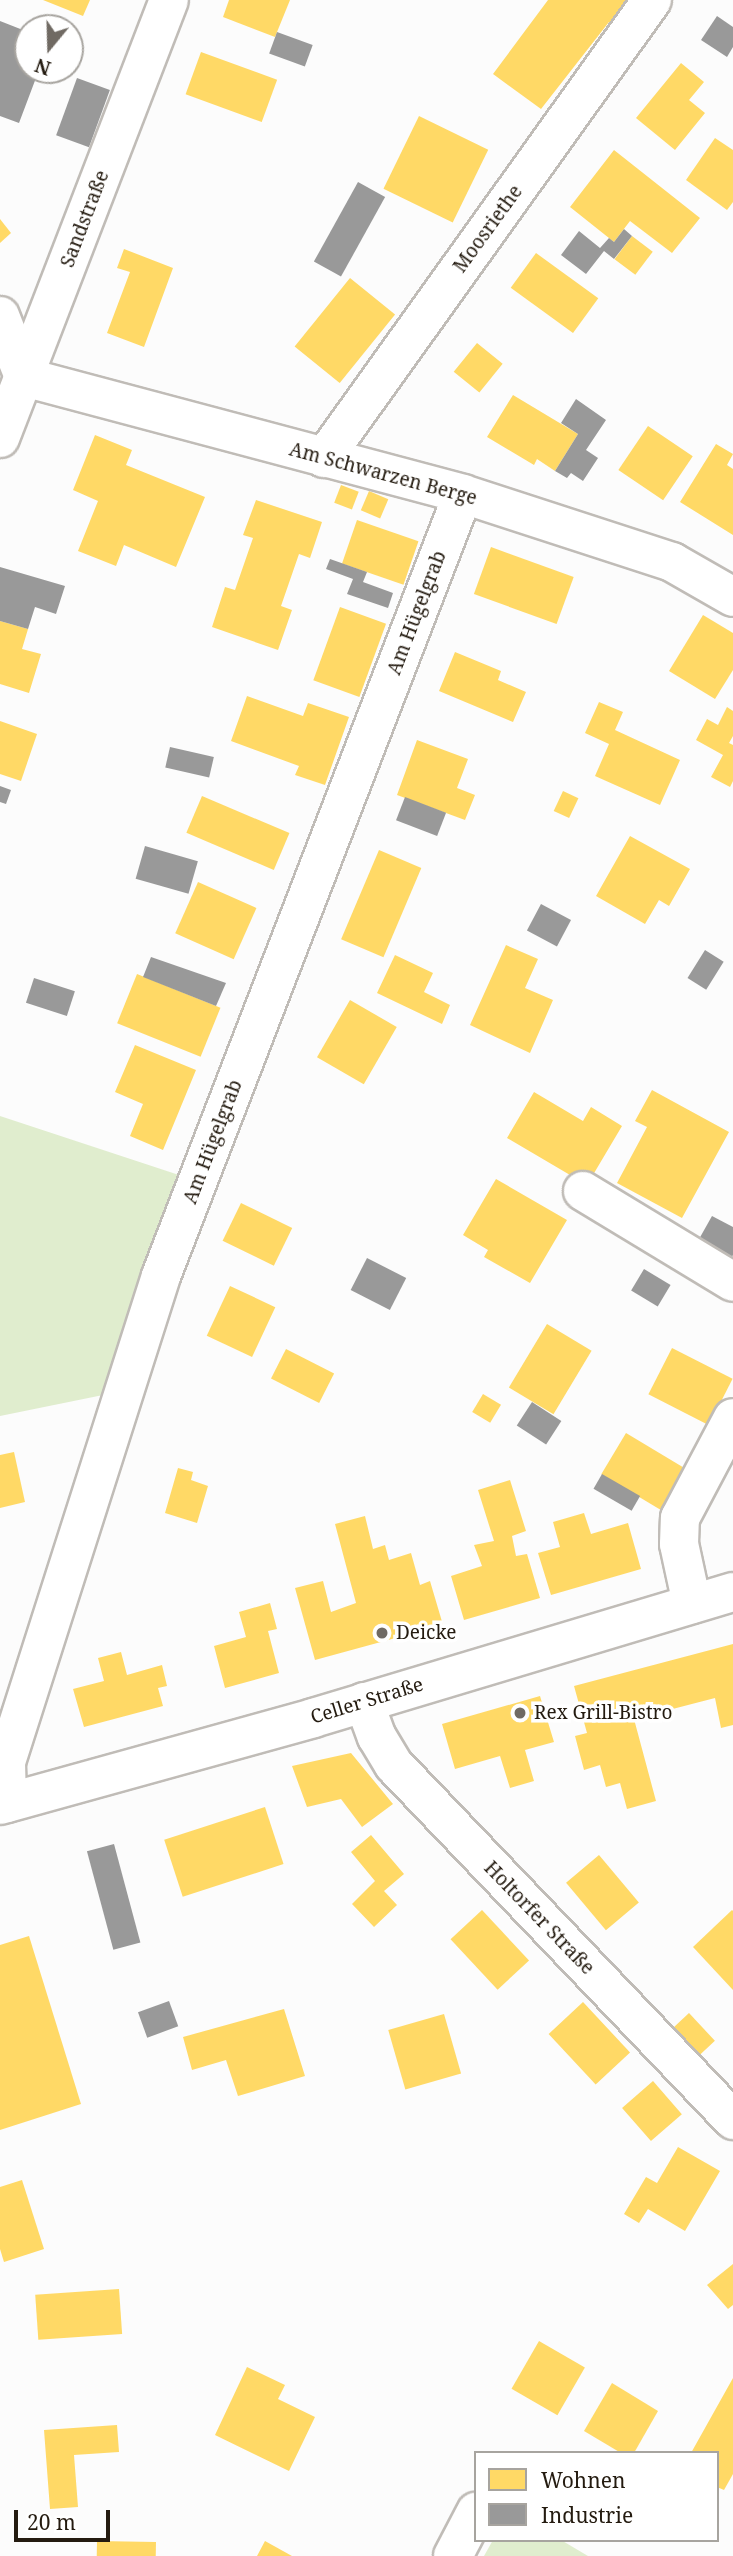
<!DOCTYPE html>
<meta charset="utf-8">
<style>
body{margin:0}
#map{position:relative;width:733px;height:2556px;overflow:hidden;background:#fcfcfc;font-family:"Noto Serif",serif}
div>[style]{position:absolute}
.green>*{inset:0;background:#e0edce}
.homes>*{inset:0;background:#ffd966;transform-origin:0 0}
.industry>*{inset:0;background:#999;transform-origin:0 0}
.roads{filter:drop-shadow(2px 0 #c0bcb7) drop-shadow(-2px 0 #c0bcb7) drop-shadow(0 2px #c0bcb7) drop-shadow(0 -2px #c0bcb7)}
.minor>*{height:38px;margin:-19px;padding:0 19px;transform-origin:19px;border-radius:19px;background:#fff}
.major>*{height:38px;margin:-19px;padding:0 19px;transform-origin:19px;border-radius:19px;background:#fff}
.dots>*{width:19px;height:19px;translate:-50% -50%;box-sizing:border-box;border:4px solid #fff;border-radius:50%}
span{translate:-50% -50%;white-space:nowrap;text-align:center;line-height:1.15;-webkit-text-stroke:7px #fff;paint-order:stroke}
.street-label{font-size:19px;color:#241b10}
.poi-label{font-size:19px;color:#241b10}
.left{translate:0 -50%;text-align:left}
.legend{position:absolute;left:474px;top:2451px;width:245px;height:91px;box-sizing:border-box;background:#fff;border:2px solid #a7a49f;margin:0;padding:9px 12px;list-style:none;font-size:21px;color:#241b10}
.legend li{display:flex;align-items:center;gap:14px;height:35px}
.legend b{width:35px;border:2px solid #a7a49f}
.north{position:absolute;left:14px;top:14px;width:70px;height:70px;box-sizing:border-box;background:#fff;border:2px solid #a7a49f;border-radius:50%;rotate:199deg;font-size:19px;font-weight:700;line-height:28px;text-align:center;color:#241b10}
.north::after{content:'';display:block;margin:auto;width:24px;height:32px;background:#706a63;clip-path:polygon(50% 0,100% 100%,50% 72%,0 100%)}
.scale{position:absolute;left:14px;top:2510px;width:96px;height:32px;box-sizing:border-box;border:4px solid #241b10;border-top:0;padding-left:9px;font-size:21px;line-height:24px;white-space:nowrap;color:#241b10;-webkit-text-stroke:5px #fff;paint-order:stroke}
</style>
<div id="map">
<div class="green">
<div style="clip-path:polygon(0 1116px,182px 1176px,108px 1394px,0 1416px)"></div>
<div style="clip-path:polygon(493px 2540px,561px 2540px,588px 2556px,484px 2556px)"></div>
</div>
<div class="homes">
<div style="clip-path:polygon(43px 0,90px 0,83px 16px)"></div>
<div style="clip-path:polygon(229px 0,290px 0,275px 37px,223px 17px)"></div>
<div style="clip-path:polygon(548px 0,633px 0,613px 26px,609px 22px,541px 109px,493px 74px)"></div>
<div style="left:201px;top:52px;width:81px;height:45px;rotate:20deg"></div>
<div style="clip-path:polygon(681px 63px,704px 82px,689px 100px,705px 113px,675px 150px,636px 118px)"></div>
<div style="left:419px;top:116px;width:77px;height:81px;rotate:26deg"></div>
<div style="clip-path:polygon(715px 138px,733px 150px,733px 202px,727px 210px,686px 180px)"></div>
<div style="clip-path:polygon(614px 150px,700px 218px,672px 253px,630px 221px,614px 242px,570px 207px)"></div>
<div style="clip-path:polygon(0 219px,11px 233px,0 243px)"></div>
<div style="left:632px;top:236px;width:26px;height:29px;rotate:37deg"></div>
<div style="clip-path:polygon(124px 249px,173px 268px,144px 347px,107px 333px,130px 272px,117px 268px)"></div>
<div style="left:536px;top:253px;width:77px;height:43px;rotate:36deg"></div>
<div style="left:350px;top:278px;width:58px;height:88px;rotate:39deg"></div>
<div style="left:477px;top:343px;width:33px;height:37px;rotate:39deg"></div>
<div style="clip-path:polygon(513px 395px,578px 434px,555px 471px,537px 459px,534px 465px,487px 437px)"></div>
<div style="left:648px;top:426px;width:54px;height:53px;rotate:34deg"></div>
<div style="clip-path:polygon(95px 435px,132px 450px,126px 465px,205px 497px,176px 567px,124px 545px,116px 566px,78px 551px,98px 501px,73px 490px)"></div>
<div style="clip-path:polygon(716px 444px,733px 454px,727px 465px,733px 469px,733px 535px,680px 502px)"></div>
<div style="left:341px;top:485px;width:19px;height:19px;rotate:21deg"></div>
<div style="left:369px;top:491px;width:21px;height:21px;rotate:23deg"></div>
<div style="clip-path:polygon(256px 500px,322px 522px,310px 558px,299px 554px,281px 606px,292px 610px,278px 650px,212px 627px,225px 587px,235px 590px,253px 538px,243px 535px)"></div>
<div style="left:357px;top:520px;width:65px;height:46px;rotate:19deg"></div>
<div style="left:491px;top:547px;width:88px;height:50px;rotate:20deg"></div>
<div style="left:340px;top:607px;width:49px;height:78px;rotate:20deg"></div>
<div style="clip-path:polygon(703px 615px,733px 633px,733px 670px,715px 699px,669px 671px)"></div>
<div style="clip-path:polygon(0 621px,28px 629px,22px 649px,41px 654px,29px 693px,0 684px)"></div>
<div style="clip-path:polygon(455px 652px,501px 671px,498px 680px,526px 692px,513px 722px,439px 691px)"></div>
<div style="clip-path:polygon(247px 696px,303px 716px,308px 703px,349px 717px,325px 785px,295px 775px,299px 766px,231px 741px)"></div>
<div style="clip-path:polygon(599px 702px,623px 712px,615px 730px,680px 760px,660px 805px,595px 776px,609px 744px,585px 733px)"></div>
<div style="clip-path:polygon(727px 707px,733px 711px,733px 736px,729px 743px,733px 745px,733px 781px,730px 787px,711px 777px,723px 755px,696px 740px,707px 719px,718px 725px)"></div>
<div style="clip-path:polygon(0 721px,37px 734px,21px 781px,0 774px)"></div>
<div style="clip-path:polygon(417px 740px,468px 759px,457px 788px,475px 795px,465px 820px,397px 795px)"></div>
<div style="left:563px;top:791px;width:17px;height:22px;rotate:25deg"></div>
<div style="left:202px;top:796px;width:95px;height:40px;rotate:23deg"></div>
<div style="clip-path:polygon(630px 836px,690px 869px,669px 906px,659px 900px,645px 924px,596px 896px)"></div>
<div style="left:379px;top:850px;width:46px;height:97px;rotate:23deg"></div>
<div style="left:198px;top:882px;width:64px;height:56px;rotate:24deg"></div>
<div style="clip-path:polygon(506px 945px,538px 959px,525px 988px,553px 1000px,530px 1053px,470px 1025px)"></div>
<div style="clip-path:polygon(395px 955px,433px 973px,424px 992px,450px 1005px,442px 1024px,377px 993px)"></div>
<div style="left:137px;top:974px;width:90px;height:53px;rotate:22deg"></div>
<div style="left:350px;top:1000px;width:54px;height:66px;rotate:30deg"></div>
<div style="clip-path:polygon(135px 1045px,196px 1070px,163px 1150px,130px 1136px,143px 1104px,115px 1092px)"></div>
<div style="clip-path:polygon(652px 1090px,729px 1132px,682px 1218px,617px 1183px,647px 1127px,635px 1121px)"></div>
<div style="clip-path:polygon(534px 1092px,583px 1121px,591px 1107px,622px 1126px,587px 1185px,507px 1138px)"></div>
<div style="clip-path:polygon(496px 1179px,567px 1220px,530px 1283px,484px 1257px,488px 1250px,463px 1235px)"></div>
<div style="left:241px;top:1203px;width:57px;height:42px;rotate:26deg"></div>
<div style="left:230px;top:1286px;width:50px;height:55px;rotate:25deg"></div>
<div style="left:547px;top:1324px;width:52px;height:74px;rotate:31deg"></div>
<div style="left:672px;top:1348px;width:68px;height:52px;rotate:27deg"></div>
<div style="left:286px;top:1349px;width:54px;height:33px;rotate:27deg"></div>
<div style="left:483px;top:1394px;width:21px;height:21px;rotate:31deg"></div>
<div style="left:626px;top:1433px;width:69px;height:48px;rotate:31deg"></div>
<div style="clip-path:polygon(14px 1452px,25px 1502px,0 1508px,0 1455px)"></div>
<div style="clip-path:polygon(178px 1468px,193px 1472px,191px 1480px,208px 1486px,197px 1523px,165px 1513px)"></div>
<div style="clip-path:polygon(510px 1480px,526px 1531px,512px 1536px,516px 1556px,527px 1554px,540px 1598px,464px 1620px,451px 1576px,482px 1566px,474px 1545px,494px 1541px,478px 1490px)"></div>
<div style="clip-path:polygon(584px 1513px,591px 1534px,628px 1523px,641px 1569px,551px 1595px,538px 1553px,560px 1547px,553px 1522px)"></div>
<div style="clip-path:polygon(365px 1516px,373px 1549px,385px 1545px,389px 1560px,411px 1553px,420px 1585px,430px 1581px,443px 1625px,315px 1660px,295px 1588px,323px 1581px,331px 1612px,356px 1603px,335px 1524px)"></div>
<div style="clip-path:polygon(270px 1603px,277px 1629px,268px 1631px,279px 1673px,225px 1688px,214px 1646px,246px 1637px,239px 1612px)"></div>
<div style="clip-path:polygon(733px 1644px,733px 1725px,721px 1728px,715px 1698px,634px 1719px,656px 1801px,627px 1809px,620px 1783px,606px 1787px,600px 1765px,584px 1770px,575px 1736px,587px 1733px,574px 1686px)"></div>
<div style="clip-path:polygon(121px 1652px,127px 1675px,162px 1665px,167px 1686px,158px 1688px,163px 1706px,84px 1727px,73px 1689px,104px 1681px,98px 1658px)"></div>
<div style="clip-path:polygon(540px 1696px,554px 1742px,525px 1750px,534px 1781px,510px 1788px,500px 1756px,455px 1769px,442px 1724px)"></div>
<div style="clip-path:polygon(351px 1753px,393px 1804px,362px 1827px,341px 1799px,307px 1807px,292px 1766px)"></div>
<div style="left:265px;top:1807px;width:60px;height:106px;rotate:72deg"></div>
<div style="clip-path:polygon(371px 1835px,404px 1874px,384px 1891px,397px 1905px,374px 1927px,352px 1904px,375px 1881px,351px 1852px)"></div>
<div style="left:599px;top:1855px;width:62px;height:43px;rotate:50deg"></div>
<div style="left:482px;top:1910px;width:69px;height:43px;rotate:47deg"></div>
<div style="clip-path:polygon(732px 1910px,733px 1911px,733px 1990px,693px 1947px)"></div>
<div style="clip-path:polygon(29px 1936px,81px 2104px,0 2130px,0 1945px)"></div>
<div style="left:583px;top:2002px;width:69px;height:47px;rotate:47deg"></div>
<div style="clip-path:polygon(284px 2009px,305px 2076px,238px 2096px,226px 2060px,192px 2070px,183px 2037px)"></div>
<div style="left:689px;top:2013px;width:38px;height:23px;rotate:47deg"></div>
<div style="left:444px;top:2014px;width:62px;height:58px;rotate:74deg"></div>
<div style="left:653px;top:2081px;width:44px;height:41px;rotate:49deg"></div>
<div style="clip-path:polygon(678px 2147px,720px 2171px,685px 2231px,648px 2209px,639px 2223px,624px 2214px,646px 2177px,657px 2183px)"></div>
<div style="clip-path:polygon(22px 2180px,44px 2249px,4px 2262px,0 2249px,0 2187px)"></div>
<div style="clip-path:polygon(733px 2264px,733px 2305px,728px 2309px,707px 2285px)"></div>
<div style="left:119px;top:2289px;width:45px;height:84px;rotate:86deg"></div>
<div style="left:539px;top:2341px;width:53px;height:55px;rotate:30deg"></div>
<div style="clip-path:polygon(247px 2367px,285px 2385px,278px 2399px,315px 2417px,289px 2471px,215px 2435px)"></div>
<div style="clip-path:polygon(733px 2378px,733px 2474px,724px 2490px,717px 2487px,717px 2453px,691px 2453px)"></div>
<div style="clip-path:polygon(612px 2383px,658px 2411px,634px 2453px,621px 2453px,584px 2431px)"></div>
<div style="clip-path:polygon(117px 2425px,119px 2452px,74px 2455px,78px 2507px,50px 2509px,44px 2430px)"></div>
<div style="left:97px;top:2541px;width:59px;height:15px;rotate:1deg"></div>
<div style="clip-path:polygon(265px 2541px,292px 2556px,257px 2556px)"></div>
</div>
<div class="industry">
<div style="clip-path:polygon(717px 16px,733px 27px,733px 47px,727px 57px,701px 40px)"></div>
<div style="clip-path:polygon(0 21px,28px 32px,28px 70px,39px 70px,19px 123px,0 116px)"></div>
<div style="left:277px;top:32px;width:38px;height:23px;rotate:20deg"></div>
<div style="left:77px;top:78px;width:35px;height:61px;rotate:20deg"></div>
<div style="left:358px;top:182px;width:31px;height:91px;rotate:29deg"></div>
<div style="clip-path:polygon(624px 229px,632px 236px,614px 259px,604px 251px,586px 274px,561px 255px,579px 231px,600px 248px,609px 238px,614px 242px)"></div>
<div style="clip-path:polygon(576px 399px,606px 420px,586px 450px,598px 458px,583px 481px,571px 473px,567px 478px,555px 471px,578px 434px,561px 423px)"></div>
<div style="clip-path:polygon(330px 559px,367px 572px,363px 582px,393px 593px,388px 608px,347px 594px,353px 579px,326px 569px)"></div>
<div style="clip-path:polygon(0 567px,65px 586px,56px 614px,35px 607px,28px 629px,0 621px)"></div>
<div style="left:170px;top:747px;width:45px;height:21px;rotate:13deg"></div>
<div style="clip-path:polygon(0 786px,11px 790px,6px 804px,0 802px)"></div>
<div style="left:405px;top:797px;width:44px;height:25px;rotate:21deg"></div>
<div style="left:145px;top:846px;width:55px;height:34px;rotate:16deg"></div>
<div style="left:541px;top:904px;width:34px;height:30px;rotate:28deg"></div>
<div style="left:705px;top:950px;width:22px;height:33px;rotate:32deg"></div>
<div style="clip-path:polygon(151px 957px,226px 983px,216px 1006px,143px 977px)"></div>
<div style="left:34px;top:978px;width:43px;height:26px;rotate:18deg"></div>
<div style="clip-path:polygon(712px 1216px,733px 1227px,733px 1255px,727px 1266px,694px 1248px)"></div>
<div style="left:367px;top:1258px;width:44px;height:36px;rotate:27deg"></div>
<div style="left:644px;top:1269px;width:31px;height:25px;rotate:31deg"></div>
<div style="left:532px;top:1402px;width:35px;height:28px;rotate:33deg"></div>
<div style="left:602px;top:1474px;width:44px;height:17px;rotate:30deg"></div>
<div style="left:114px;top:1844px;width:102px;height:28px;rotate:75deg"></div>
<div style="left:169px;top:2001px;width:27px;height:33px;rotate:70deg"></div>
</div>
<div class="roads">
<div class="minor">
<div style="left:0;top:316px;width:66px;rotate:68.5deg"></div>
<div style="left:24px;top:377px;width:454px;rotate:14.9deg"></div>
<div style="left:463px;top:494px;width:220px;rotate:18deg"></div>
<div style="left:672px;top:562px;width:70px;rotate:29.8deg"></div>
<div style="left:0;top:438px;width:469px;rotate:-68.9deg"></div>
<div style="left:324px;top:458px;width:563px;rotate:-54.39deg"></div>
<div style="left:583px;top:1191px;width:175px;rotate:31.2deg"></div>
<div style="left:692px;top:1604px;width:61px;rotate:-102.2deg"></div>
<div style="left:679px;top:1544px;width:26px;rotate:-88deg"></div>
<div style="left:680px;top:1518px;width:113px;rotate:-62.1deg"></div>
<div style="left:364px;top:1702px;width:37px;rotate:70deg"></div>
<div style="left:377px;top:1737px;width:33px;rotate:59deg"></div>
<div style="left:394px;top:1765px;width:491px;rotate:46.3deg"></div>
<div style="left:7px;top:1803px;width:41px;rotate:-91.4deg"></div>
<div style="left:6px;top:1762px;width:510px;rotate:-72.31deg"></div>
<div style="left:161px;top:1276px;width:838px;rotate:-68.88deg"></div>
<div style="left:453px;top:2556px;width:50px;rotate:-62.4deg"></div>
</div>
<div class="major">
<div style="left:0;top:1805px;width:325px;rotate:-15.5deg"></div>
<div style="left:313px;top:1718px;width:438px;rotate:-16.7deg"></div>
</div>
</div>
<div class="dots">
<div style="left:382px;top:1633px;background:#706a63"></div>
<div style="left:520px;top:1713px;background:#706a63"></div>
</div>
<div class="street-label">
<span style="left:85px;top:219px;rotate:-69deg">Sandstraße</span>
<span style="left:488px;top:229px;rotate:-54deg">Moosriethe</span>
<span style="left:383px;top:474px;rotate:15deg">Am Schwarzen Berge</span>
<span style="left:417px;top:613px;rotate:-69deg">Am Hügelgrab</span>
<span style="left:213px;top:1142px;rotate:-69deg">Am Hügelgrab</span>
<span style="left:367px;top:1701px;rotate:-17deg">Celler Straße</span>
<span style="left:539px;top:1918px;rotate:46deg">Holtorfer Straße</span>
</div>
<div class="poi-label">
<span class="left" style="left:396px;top:1633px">Deicke</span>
<span class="left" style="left:534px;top:1713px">Rex Grill-Bistro</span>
</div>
<ul class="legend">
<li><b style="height:19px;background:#ffd966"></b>Wohnen</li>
<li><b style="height:19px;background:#999"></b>Industrie</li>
</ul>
<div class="north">N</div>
<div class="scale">20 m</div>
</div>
